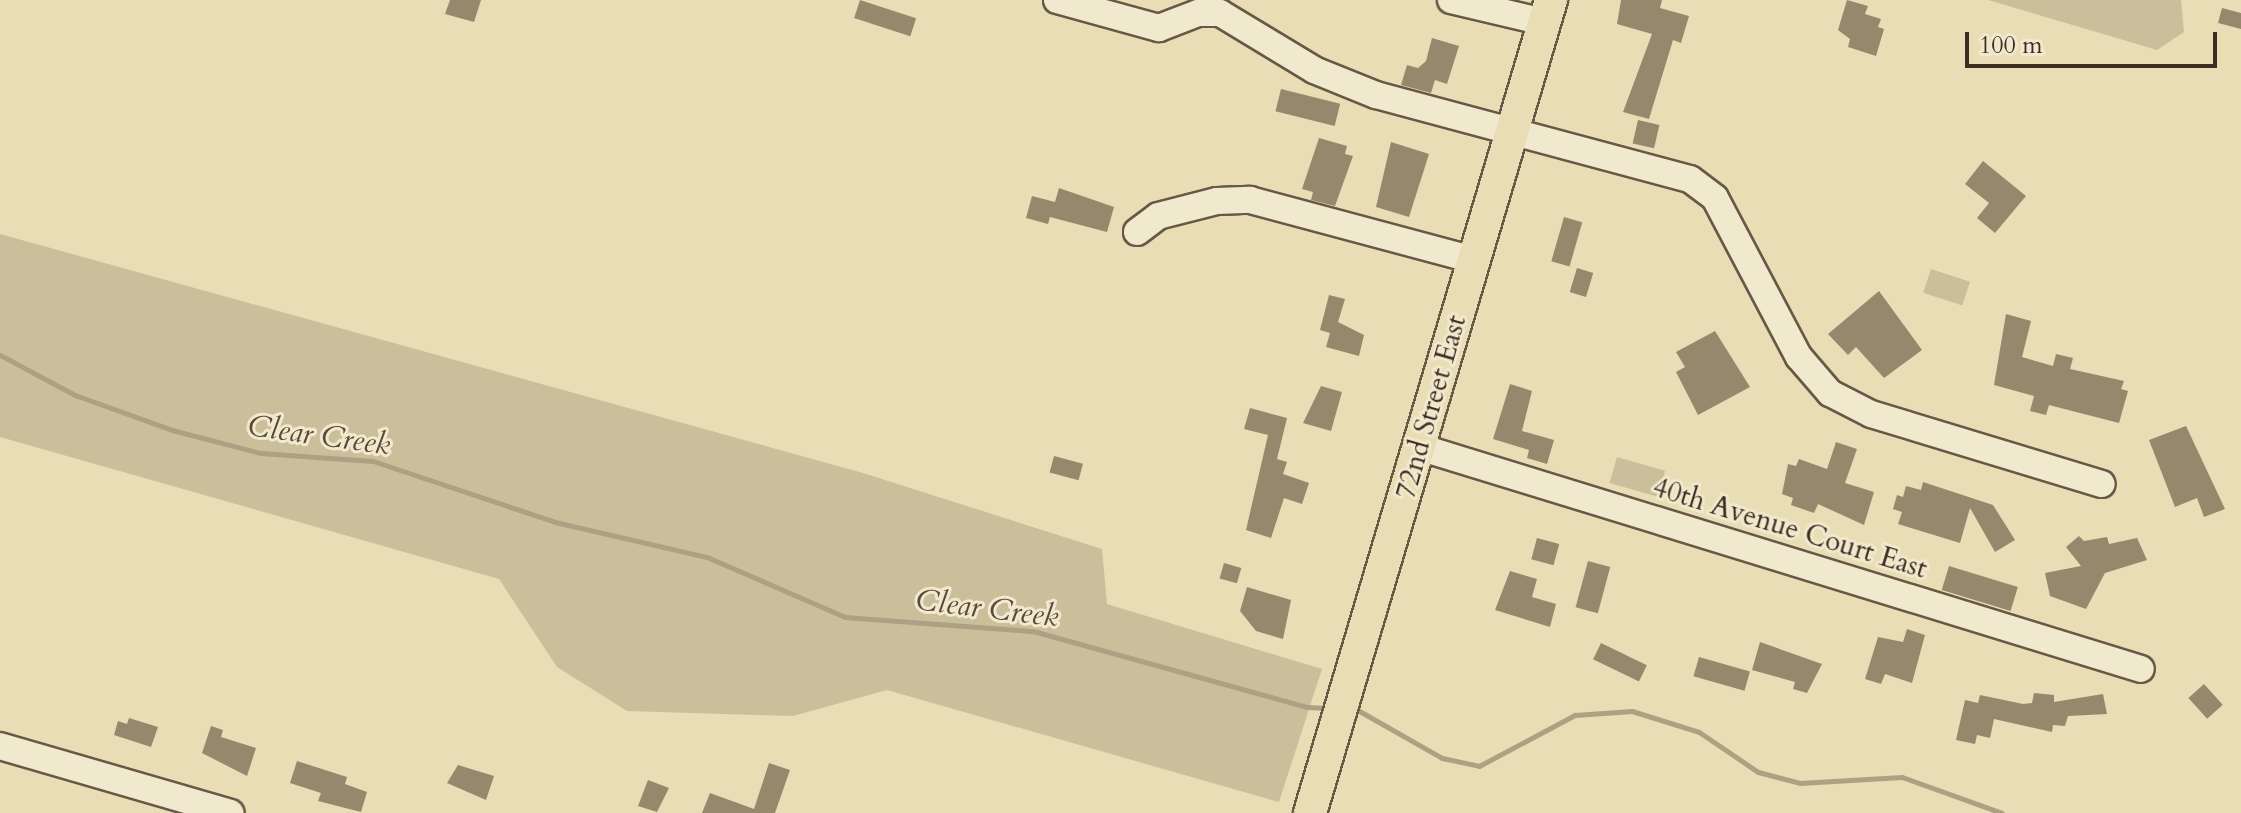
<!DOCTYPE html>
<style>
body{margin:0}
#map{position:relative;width:2241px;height:813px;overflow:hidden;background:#e8ddb4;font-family:Cardo,serif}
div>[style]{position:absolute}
.green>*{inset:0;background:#cbbf9b;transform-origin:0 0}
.stream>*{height:5px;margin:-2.5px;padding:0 2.5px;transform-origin:2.5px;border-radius:2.5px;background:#aea082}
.building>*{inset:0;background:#96886d;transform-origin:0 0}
.roads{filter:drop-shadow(2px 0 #685846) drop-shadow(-2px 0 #685846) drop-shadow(0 2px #685846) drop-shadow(0 -2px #685846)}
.minor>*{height:26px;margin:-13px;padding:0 13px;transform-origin:13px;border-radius:13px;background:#f0e9ce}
.major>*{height:32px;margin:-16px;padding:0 16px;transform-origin:16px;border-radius:16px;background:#e8ddb4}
span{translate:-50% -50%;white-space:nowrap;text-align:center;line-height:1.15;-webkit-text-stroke:6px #f0e9ce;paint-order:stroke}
.street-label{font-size:28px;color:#3e2b21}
.water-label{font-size:30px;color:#5a4839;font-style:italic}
.scale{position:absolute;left:1965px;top:32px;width:252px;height:36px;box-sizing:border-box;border:4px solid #3e2b21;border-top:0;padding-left:10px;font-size:24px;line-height:28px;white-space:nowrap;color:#3e2b21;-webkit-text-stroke:6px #f0e9ce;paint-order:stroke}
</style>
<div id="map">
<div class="green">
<div style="clip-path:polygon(1988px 0,2181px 0,2184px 32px,2157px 50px)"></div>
<div style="clip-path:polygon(0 234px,863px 473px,1102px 549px,1107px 604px,1322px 669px,1279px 802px,887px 690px,793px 716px,627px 711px,557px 667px,499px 579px,0 437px)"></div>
<div style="left:1931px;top:269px;width:41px;height:25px;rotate:18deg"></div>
<div style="left:1617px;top:457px;width:50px;height:27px;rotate:16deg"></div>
</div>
<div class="stream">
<div style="left:0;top:355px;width:85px;rotate:28.1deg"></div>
<div style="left:75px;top:395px;width:103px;rotate:19.8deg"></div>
<div style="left:172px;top:430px;width:91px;rotate:14.6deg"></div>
<div style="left:260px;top:453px;width:113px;rotate:4deg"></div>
<div style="left:373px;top:461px;width:192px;rotate:18.5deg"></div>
<div style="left:555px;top:522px;width:156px;rotate:13deg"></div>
<div style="left:707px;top:557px;width:150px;rotate:23.5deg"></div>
<div style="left:845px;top:617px;width:189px;rotate:4.3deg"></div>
<div style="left:1033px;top:631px;width:284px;rotate:15.5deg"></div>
<div style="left:1307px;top:707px;width:21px;rotate:3deg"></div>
<div style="left:1354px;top:708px;width:101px;rotate:29.6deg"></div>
<div style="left:1442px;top:758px;width:38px;rotate:12deg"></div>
<div style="left:1479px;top:766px;width:109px;rotate:-28deg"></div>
<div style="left:1575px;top:715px;width:57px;rotate:-4deg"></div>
<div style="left:1632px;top:711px;width:70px;rotate:17.4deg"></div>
<div style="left:1699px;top:732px;width:71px;rotate:34.1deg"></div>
<div style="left:1758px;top:772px;width:43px;rotate:14.7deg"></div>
<div style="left:1800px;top:783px;width:102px;rotate:-3.4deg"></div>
<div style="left:1902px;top:777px;width:106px;rotate:19.8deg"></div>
</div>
<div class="building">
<div style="clip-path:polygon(450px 0,481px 0,474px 22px,445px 14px)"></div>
<div style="left:860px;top:0;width:59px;height:19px;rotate:18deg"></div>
<div style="clip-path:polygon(1621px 0,1662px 0,1660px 8px,1689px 16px,1681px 43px,1673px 40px,1649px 119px,1623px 112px,1652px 34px,1617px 24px)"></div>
<div style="clip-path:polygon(1847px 0,1868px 6px,1865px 14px,1881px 19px,1878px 27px,1884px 29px,1876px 56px,1848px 47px,1850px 39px,1838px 30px)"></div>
<div style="clip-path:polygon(2222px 8px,2241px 13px,2241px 29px,2218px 23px)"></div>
<div style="clip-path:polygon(1432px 38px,1459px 46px,1447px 84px,1435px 80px,1431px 93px,1401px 85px,1407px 65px,1418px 68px,1426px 61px)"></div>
<div style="left:1281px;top:89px;width:61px;height:23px;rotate:14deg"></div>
<div style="left:1638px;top:120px;width:22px;height:24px;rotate:13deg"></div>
<div style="clip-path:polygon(1319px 138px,1347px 146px,1345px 154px,1353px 156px,1335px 206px,1311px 200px,1313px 192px,1302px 189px)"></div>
<div style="clip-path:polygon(1391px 142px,1429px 154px,1409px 217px,1376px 207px)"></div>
<div style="clip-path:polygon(1983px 161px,2026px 196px,1995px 233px,1977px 218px,1989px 203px,1965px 184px)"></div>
<div style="clip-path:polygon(1059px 188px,1114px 207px,1107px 232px,1050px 217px,1048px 224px,1026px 218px,1032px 196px,1055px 202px)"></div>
<div style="left:1564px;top:217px;width:19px;height:46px;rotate:16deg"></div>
<div style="left:1577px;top:268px;width:17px;height:25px;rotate:17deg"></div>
<div style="clip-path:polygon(1879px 291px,1922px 350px,1884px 378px,1856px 347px,1848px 355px,1828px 334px)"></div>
<div style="clip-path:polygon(1329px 295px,1345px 299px,1338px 322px,1364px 335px,1359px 356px,1326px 347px,1330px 333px,1320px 330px)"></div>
<div style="clip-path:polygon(2006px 314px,2031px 321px,2022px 357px,2053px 366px,2056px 354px,2073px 358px,2070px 369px,2124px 381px,2121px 389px,2128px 391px,2119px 423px,2049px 405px,2046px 415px,2030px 411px,2034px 396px,1994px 385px)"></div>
<div style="clip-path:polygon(1715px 331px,1750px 387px,1698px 415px,1676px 372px,1685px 367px,1676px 352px)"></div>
<div style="clip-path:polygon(1510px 384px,1532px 391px,1522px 431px,1554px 440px,1547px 464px,1527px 458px,1529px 450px,1493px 439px)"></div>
<div style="clip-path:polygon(1321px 386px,1342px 392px,1331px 431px,1303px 423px)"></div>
<div style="clip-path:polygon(1250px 408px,1287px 418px,1277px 459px,1287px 462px,1283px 474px,1309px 483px,1302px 504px,1284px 498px,1271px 538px,1246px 530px,1268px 435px,1244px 429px)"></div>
<div style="clip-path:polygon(2186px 426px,2225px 509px,2204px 517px,2197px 498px,2175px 507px,2149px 440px)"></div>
<div style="clip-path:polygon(1836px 442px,1857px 449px,1845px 483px,1874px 492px,1864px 525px,1818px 504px,1814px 513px,1791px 505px,1793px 498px,1782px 494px,1788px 464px,1796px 466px,1799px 459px,1827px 469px)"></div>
<div style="left:1054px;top:456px;width:30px;height:17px;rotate:15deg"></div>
<div style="clip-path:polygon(1923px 482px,1993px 505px,2015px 540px,1995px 552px,1970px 508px,1960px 543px,1898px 524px,1902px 512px,1893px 509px,1897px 495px,1903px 497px,1906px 486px,1921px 490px)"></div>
<div style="clip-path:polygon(2079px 536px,2084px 541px,2107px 537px,2109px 544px,2137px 538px,2147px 560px,2105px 573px,2086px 609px,2050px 596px,2045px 573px,2081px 566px,2066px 547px)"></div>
<div style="left:1537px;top:538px;width:23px;height:22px;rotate:15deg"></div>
<div style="left:1588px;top:561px;width:23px;height:48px;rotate:15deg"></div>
<div style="left:1224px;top:563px;width:18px;height:16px;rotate:16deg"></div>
<div style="left:1949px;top:566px;width:72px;height:25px;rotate:17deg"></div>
<div style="clip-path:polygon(1510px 571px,1537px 579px,1532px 597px,1556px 604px,1550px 627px,1495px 610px)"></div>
<div style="clip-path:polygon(1247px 587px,1291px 600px,1283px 639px,1256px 631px,1240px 611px)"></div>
<div style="clip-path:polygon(1907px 629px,1925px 635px,1912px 683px,1885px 674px,1881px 684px,1865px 679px,1878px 637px,1903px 642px)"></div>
<div style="clip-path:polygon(1760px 642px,1822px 664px,1807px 693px,1793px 689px,1795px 682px,1752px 670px)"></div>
<div style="left:1601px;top:643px;width:51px;height:18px;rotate:26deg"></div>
<div style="left:1699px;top:657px;width:53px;height:20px;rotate:16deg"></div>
<div style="left:2204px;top:684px;width:28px;height:21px;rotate:48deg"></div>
<div style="clip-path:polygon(2034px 693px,2054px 695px,2054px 702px,2103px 694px,2107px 714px,2068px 716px,2065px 726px,2053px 725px,2052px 732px,1994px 719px,1990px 738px,1977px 735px,1975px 744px,1956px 740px,1965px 700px,1978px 703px,1980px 695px,2023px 704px,2032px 703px)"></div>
<div style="clip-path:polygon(129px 718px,158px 727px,151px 747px,114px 735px,118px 721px,127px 724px)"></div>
<div style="clip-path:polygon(211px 726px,223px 730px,221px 737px,256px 748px,247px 776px,202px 753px)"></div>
<div style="clip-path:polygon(297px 761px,347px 777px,345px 784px,367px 792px,361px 812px,318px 801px,321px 793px,290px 783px)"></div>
<div style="clip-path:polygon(769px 763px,790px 770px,775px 813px,702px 813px,710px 793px,754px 809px)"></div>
<div style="clip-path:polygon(458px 765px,494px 776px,486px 800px,447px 783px)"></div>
<div style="clip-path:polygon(648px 780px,669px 788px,657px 812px,638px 806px)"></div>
</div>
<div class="roads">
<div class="minor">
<div style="left:1057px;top:0;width:106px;rotate:15.4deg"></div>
<div style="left:1159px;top:28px;width:42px;rotate:-21deg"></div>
<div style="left:1198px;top:13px;width:22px"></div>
<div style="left:1220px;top:13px;width:110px;rotate:31.2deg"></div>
<div style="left:1314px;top:70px;width:67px;rotate:22deg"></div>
<div style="left:1376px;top:95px;width:325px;rotate:15deg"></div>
<div style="left:1690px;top:179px;width:31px;rotate:37deg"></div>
<div style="left:1715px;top:198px;width:180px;rotate:62.2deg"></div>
<div style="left:1799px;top:357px;width:48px;rotate:49.3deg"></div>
<div style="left:1830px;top:393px;width:46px;rotate:27.1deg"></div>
<div style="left:1871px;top:414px;width:241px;rotate:16.9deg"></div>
<div style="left:1451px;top:0;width:96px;rotate:13.3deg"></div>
<div style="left:1137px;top:232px;width:26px;rotate:-37deg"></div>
<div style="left:1158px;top:216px;width:61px;rotate:-14.3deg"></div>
<div style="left:1217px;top:201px;width:33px;rotate:-2deg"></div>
<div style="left:1250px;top:200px;width:232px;rotate:15deg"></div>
<div style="left:1419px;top:447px;width:755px;rotate:17.09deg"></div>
<div style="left:0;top:746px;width:240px;rotate:16.2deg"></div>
</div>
<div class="major">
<div style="left:1310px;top:813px;width:848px;rotate:-73.49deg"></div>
</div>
</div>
<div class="street-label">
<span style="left:1431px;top:407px;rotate:-74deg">72nd Street East</span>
<span style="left:1790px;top:528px;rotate:17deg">40th Avenue Court East</span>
</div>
<div class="water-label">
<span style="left:319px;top:436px;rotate:8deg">Clear Creek</span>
<span style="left:987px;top:609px;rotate:7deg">Clear Creek</span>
</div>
<div class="scale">100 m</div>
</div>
